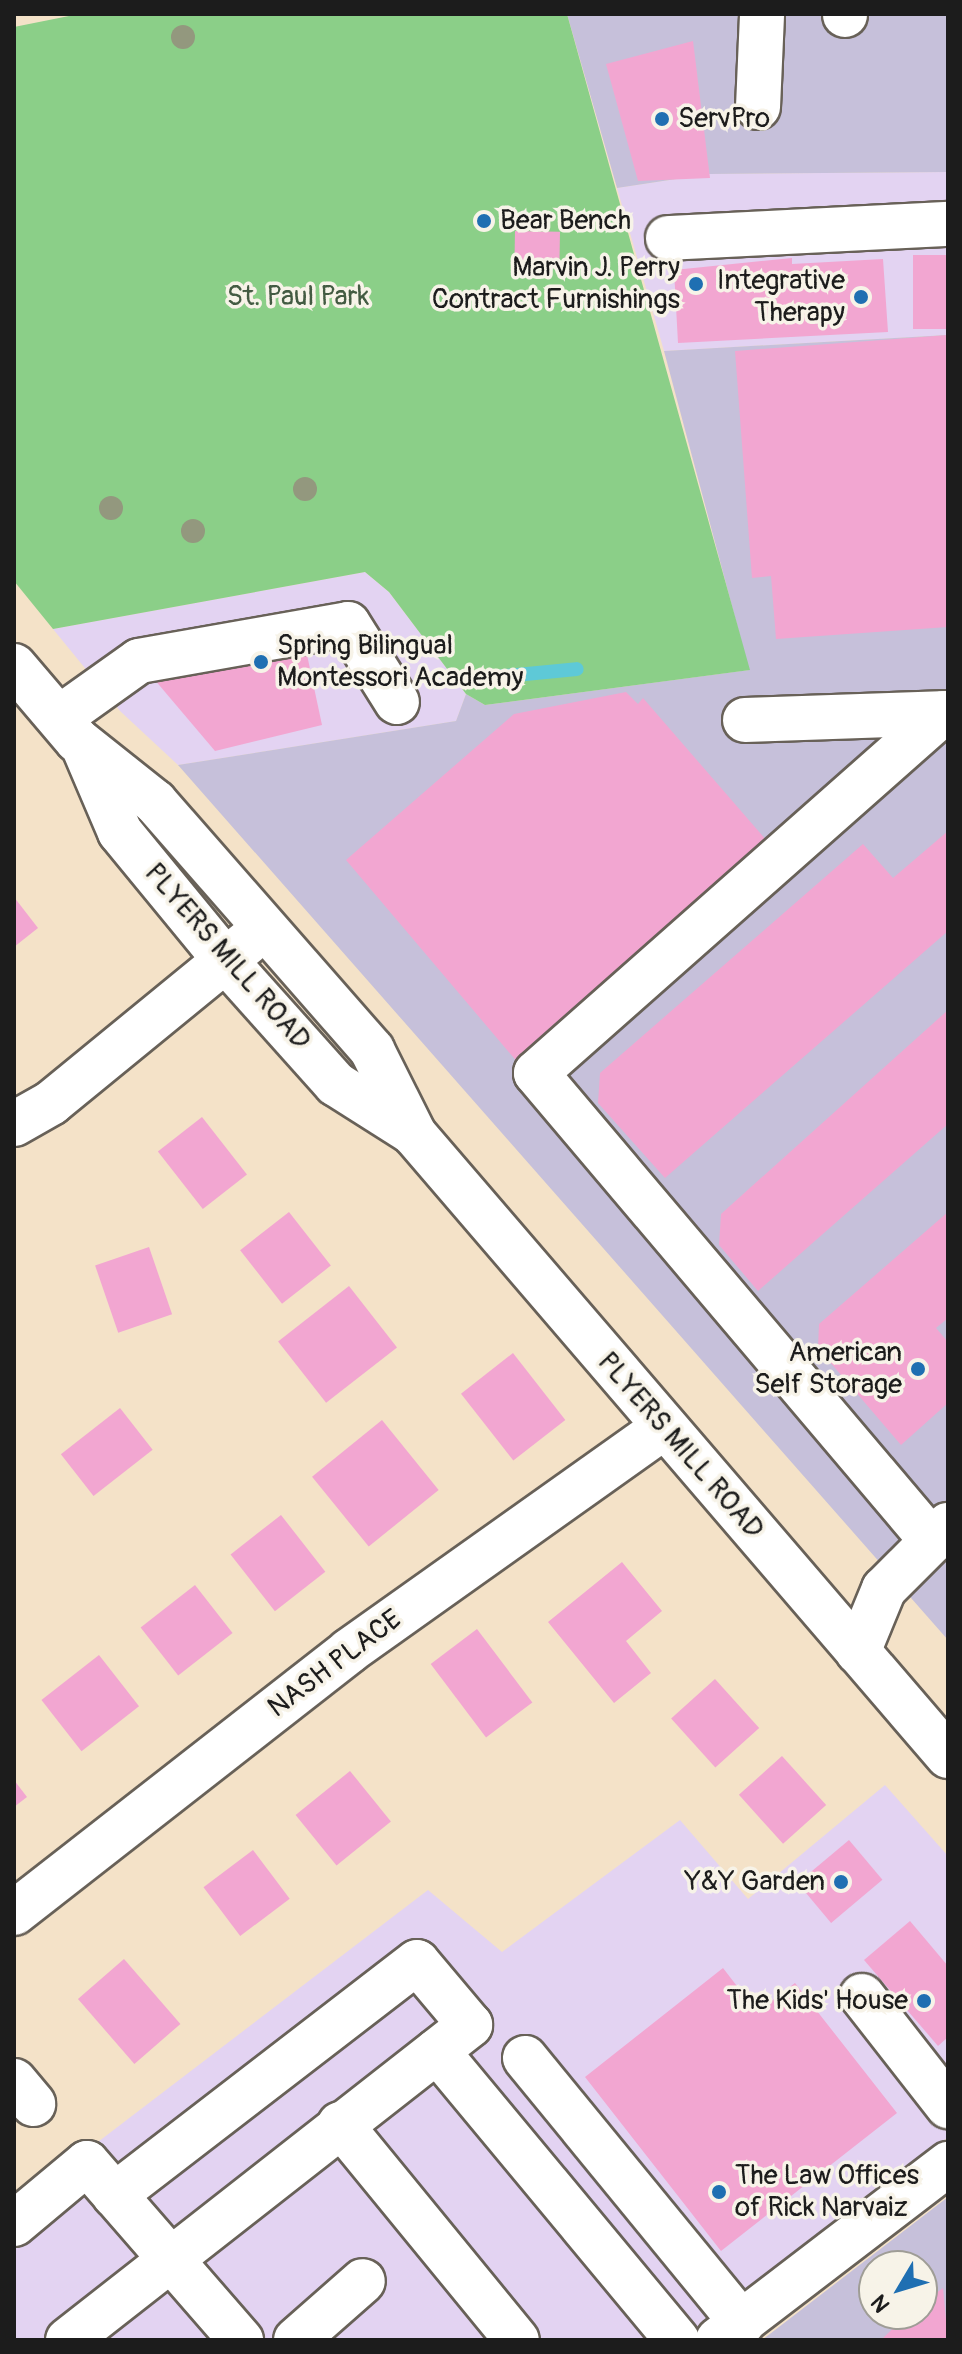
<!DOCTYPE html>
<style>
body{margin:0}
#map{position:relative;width:962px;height:2354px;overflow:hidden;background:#f4e2c8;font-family:Pangolin,sans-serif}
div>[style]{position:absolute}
.built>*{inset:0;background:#e3d3f2}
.industrial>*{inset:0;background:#c6c0da}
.green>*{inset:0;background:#8bcf88}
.stream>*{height:14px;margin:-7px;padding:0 7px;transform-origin:7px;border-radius:7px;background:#5ec9d7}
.building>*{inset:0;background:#f2a6d1;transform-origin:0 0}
.roads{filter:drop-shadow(2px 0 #686158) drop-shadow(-2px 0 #686158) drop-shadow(0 2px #686158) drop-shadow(0 -2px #686158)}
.minor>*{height:44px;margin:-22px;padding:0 22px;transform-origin:22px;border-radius:22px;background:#fff}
.trees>*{width:24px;height:24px;margin:-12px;border-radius:50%;background:#93987e}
.dots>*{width:22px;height:22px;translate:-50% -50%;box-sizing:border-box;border:4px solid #f7f3e8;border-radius:50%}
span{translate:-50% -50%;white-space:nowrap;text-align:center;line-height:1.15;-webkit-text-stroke:7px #f7f3e8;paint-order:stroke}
.poi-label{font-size:28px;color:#1c1c1c}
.left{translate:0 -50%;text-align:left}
.right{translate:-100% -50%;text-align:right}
.park-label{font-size:28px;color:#435b42}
.street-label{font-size:28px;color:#1c1c1c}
.frame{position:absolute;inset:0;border:16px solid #1c1c1c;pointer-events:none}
.north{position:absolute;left:858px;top:2250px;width:80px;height:80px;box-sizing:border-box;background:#f7f3e8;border:2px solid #9f9d96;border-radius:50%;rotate:232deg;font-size:22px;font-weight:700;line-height:32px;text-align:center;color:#1c1c1c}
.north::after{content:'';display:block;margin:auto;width:28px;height:36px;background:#1f6fb2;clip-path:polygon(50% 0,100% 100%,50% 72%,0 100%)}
</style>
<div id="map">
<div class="built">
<div style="clip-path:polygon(948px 172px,948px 335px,664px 351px,617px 188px,709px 174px)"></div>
<div style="clip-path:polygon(365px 572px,389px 592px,466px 694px,456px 721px,178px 765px,120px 711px,53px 629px)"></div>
<div style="clip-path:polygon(885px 1785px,948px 1856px,948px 2137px,690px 2340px,14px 2340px,14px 2206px,428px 1890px,502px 1952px,680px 1820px,748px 1899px)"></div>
</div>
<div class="industrial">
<div style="clip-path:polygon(567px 14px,948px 14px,948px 172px,709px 174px,617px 188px)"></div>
<div style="clip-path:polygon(948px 335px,948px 1640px,178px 765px,456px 721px,466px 694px,485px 705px,749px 670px,664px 351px)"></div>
<div style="clip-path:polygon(evenodd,948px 2197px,948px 2340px,762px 2340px,948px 2197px,874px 2266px,922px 2266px,922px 2314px,874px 2314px,874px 2266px)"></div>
</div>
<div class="green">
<div style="clip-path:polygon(79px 14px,567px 14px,750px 670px,485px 705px,466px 694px,389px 592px,365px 572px,53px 629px,14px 581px,14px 27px)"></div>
</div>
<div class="stream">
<div style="left:496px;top:677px;width:81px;rotate:-5.6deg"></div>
</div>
<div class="building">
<div style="clip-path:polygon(693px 41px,710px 178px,638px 181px,606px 64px)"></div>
<div style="left:515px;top:231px;width:45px;height:36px;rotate:1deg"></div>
<div style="left:948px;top:255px;width:74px;height:35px;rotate:90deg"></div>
<div style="clip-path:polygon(792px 258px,792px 264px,883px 259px,888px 332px,678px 343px,674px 270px)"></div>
<div style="clip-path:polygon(948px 335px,948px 627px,776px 639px,771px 576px,752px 578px,735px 351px)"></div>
<div style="clip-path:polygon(306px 650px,322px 725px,215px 751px,154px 679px)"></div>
<div style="clip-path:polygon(626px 692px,638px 704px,643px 698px,774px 849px,524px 1070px,346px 860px,514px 714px)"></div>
<div style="clip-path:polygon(948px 831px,948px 931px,665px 1178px,598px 1103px,600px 1073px,863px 844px,893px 878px)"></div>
<div style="clip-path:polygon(14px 897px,38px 928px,14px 947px)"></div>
<div style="clip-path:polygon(948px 1010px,948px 1124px,758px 1291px,719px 1245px,721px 1214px)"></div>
<div style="left:202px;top:1117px;width:73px;height:56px;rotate:52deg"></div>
<div style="left:289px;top:1212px;width:68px;height:62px;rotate:52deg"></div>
<div style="clip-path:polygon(948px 1212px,948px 1318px,936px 1328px,948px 1342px,948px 1403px,901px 1445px,818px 1348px,819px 1324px)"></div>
<div style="left:149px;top:1247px;width:71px;height:57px;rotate:71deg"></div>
<div style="left:349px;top:1286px;width:78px;height:90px;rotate:52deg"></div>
<div style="left:513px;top:1353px;width:85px;height:66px;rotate:52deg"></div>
<div style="left:120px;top:1408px;width:53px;height:75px;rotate:52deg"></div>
<div style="left:382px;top:1420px;width:90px;height:90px;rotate:51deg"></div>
<div style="left:281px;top:1515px;width:72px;height:64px;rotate:52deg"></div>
<div style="clip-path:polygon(622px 1562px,662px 1611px,626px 1641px,651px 1673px,614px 1703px,548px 1622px)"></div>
<div style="left:195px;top:1585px;width:61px;height:69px;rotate:52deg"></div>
<div style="left:477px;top:1629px;width:92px;height:58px;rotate:53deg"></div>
<div style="left:99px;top:1655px;width:65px;height:73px;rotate:52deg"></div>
<div style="left:715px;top:1679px;width:66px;height:59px;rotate:48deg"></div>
<div style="left:782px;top:1756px;width:66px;height:58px;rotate:48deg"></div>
<div style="left:350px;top:1771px;width:65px;height:70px;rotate:51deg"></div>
<div style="clip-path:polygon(14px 1780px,27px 1797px,14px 1807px)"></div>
<div style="left:849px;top:1840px;width:52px;height:67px;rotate:50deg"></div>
<div style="left:253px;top:1850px;width:61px;height:62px;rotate:53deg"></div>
<div style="clip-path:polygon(910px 1921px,948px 1966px,948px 2037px,938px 2046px,864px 1960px)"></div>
<div style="left:124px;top:1959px;width:86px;height:61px;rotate:49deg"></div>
<div style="clip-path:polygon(723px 1968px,757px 2012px,795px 1983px,897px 2113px,721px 2251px,585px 2077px)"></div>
<div style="clip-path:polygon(943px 2288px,948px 2340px,881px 2340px,908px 2314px,922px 2314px,922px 2303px)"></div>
</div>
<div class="roads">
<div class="minor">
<div style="left:845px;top:14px;width:1px;rotate:90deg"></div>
<div style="left:758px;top:107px;width:93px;rotate:-87.5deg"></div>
<div style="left:668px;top:238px;width:280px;rotate:-2.9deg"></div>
<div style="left:14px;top:666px;width:97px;rotate:49.6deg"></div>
<div style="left:77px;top:740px;width:100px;rotate:38.5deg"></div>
<div style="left:155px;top:802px;width:330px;rotate:48.8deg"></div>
<div style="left:372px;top:1050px;width:94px;rotate:63.4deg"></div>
<div style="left:414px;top:1134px;width:820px;rotate:49.35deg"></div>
<div style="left:59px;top:718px;width:98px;rotate:-35.5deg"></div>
<div style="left:139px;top:661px;width:212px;rotate:-10deg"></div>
<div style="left:348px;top:624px;width:92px;rotate:57.9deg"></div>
<div style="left:745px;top:720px;width:203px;rotate:-2deg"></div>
<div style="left:85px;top:750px;width:89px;rotate:66.9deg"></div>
<div style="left:120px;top:832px;width:166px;rotate:50.6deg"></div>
<div style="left:225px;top:960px;width:166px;rotate:48.2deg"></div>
<div style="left:336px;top:1084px;width:90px;rotate:32.3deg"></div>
<div style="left:14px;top:1124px;width:43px;rotate:-29.6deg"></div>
<div style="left:51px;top:1103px;width:254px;rotate:-39.3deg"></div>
<div style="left:932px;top:1541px;width:613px;rotate:-130.24deg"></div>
<div style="left:536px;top:1073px;width:543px;rotate:-41.49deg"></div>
<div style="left:858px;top:1652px;width:68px;rotate:-67.6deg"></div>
<div style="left:884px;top:1589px;width:91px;rotate:-45deg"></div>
<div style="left:14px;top:1913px;width:425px;rotate:-38deg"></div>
<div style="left:349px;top:1651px;width:387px;rotate:-35.4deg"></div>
<div style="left:862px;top:1996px;width:140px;rotate:52deg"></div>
<div style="left:437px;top:2051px;width:376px;rotate:50.3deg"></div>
<div style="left:525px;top:2058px;width:343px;rotate:50.7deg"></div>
<div style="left:14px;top:2081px;width:30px;rotate:50deg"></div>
<div style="left:340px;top:2124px;width:279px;rotate:50.7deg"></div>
<div style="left:14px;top:2224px;width:95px;rotate:-39.9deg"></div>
<div style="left:87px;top:2163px;width:235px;rotate:49deg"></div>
<div style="left:68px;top:2340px;width:511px;rotate:-38.08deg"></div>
<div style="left:470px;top:2025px;width:82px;rotate:-130.1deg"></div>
<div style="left:417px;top:1962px;width:382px;rotate:142.4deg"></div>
<div style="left:296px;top:2340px;width:89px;rotate:-41.4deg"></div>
<div style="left:718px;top:2340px;width:290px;rotate:-37.4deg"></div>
</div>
</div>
<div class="trees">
<div style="left:183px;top:37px"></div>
<div style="left:305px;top:489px"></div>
<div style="left:111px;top:508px"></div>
<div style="left:193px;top:531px"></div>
</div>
<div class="dots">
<div style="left:662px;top:119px;background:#1f6fb2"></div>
<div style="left:484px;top:221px;background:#1f6fb2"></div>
<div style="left:696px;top:284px;background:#1f6fb2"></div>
<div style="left:861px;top:297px;background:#1f6fb2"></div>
<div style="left:261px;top:662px;background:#1f6fb2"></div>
<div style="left:918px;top:1369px;background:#1f6fb2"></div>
<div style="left:841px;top:1882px;background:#1f6fb2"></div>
<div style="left:924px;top:2001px;background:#1f6fb2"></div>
<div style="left:719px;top:2192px;background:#1f6fb2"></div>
</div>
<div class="poi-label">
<span class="left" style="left:678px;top:119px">ServPro</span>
<span class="left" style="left:500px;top:221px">Bear Bench</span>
<span class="right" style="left:680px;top:284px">Marvin J. Perry<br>Contract Furnishings</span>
<span class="right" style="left:845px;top:297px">Integrative<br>Therapy</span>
<span class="left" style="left:277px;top:662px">Spring Bilingual<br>Montessori Academy</span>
<span class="right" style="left:902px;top:1369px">American<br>Self Storage</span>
<span class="right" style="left:825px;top:1882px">Y&amp;Y Garden</span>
<span class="right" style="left:908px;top:2001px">The Kids' House</span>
<span class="left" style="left:735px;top:2192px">The Law Offices<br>of Rick Narvaiz</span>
</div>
<div class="park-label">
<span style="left:298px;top:297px">St. Paul Park</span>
</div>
<div class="street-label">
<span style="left:227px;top:957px;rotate:49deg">PLYERS MILL ROAD</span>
<span style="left:680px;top:1446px;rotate:49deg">PLYERS MILL ROAD</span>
<span style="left:335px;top:1664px;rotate:-37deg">NASH PLACE</span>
</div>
<div class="frame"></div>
<div class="north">N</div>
</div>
